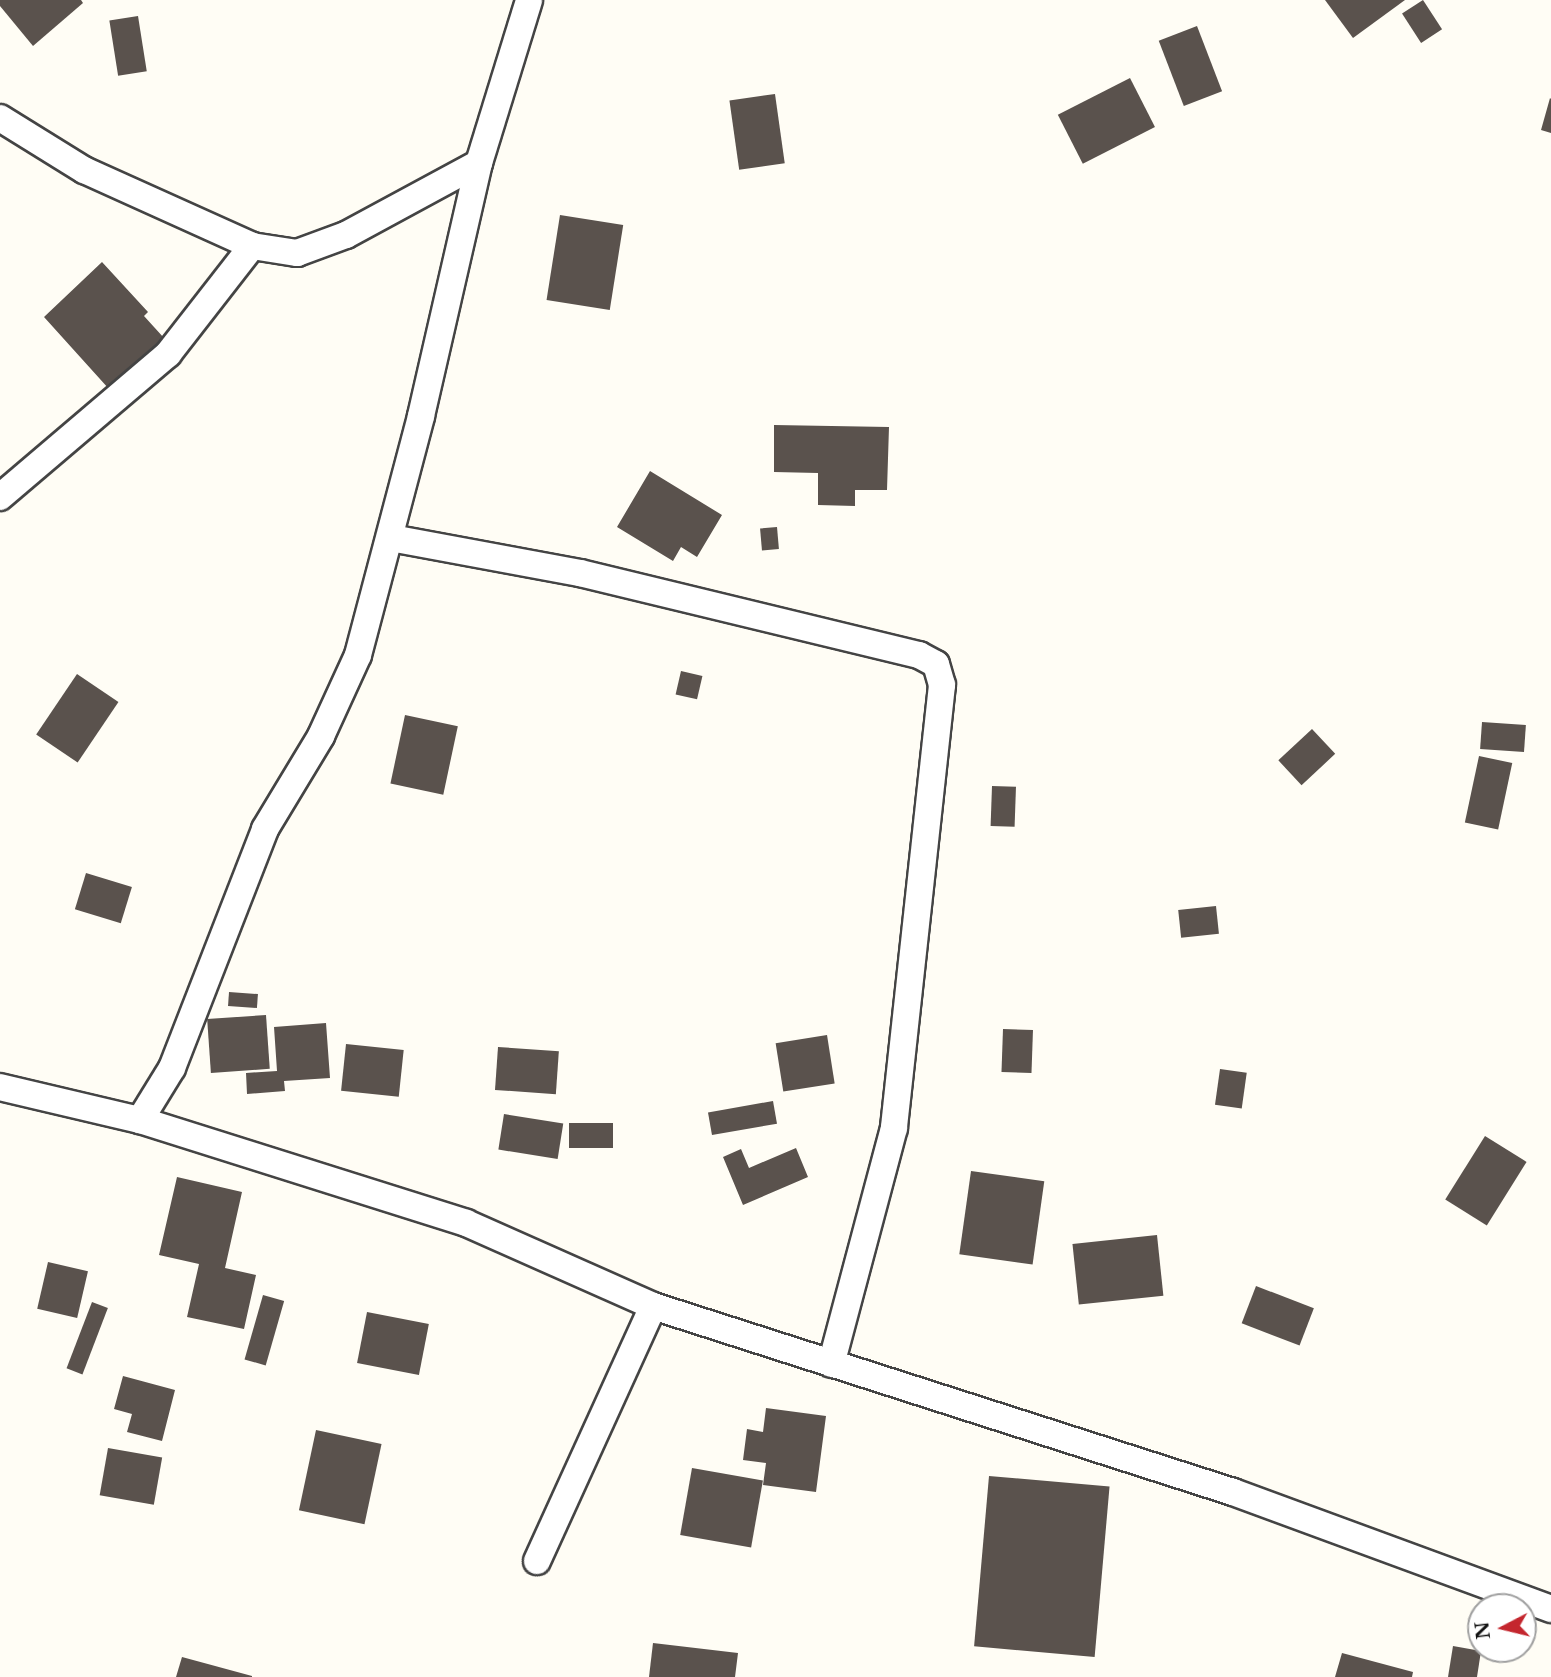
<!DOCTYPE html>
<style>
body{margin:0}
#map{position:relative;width:1551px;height:1677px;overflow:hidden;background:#fffdf5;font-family:"Libre Baskerville",serif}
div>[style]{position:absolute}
.building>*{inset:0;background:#5a524d;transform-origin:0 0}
.roads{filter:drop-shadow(2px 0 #444) drop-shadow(-2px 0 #444) drop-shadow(0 2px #444) drop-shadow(0 -2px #444)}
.minor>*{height:26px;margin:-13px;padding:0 13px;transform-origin:13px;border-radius:13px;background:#fff}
span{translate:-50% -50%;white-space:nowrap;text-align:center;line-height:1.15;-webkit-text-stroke:7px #fff;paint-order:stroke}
.north{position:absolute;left:1467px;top:1593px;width:70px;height:70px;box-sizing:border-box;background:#fff;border:2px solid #a0a0a0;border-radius:50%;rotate:263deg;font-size:19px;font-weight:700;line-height:28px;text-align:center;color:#111}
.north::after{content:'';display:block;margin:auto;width:24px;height:32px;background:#c4262e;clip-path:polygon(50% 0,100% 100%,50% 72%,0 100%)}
</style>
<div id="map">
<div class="building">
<div style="clip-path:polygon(0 0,81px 0,83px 3px,33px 46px,0 6px)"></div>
<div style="clip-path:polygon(1325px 0,1405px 0,1353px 38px)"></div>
<div style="left:1423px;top:0;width:35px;height:25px;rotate:57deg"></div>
<div style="left:138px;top:16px;width:56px;height:29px;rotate:81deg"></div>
<div style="left:1197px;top:26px;width:70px;height:41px;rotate:69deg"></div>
<div style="left:1130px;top:78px;width:55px;height:81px;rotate:63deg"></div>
<div style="left:775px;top:94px;width:70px;height:46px;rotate:82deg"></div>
<div style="clip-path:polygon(1550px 98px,1551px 99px,1551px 133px,1541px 130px)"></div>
<div style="left:560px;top:215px;width:64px;height:86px;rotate:9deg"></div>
<div style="clip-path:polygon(102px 262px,148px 312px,144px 316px,164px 338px,109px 389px,44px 317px)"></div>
<div style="clip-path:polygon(774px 425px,889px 427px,887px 490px,855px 490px,855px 506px,818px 505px,818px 473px,774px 472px)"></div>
<div style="clip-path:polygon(650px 471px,722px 515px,697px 557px,681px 547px,673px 561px,617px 527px)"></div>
<div style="left:777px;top:527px;width:22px;height:17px;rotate:85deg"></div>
<div style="left:681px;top:671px;width:22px;height:24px;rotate:13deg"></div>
<div style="left:77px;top:674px;width:50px;height:73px;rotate:34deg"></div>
<div style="left:405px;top:715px;width:54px;height:70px;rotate:12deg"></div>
<div style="left:1482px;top:722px;width:44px;height:27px;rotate:4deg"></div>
<div style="left:1312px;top:729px;width:34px;height:46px;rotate:47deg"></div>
<div style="left:1479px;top:756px;width:34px;height:68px;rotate:12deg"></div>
<div style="left:992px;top:786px;width:24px;height:40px;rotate:2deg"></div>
<div style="left:86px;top:873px;width:48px;height:38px;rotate:17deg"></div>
<div style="left:1216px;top:906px;width:28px;height:38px;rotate:84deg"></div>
<div style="left:229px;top:992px;width:29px;height:14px;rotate:4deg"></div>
<div style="left:266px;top:1015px;width:54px;height:59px;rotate:86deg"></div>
<div style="clip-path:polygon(326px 1023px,330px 1078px,284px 1081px,285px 1091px,247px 1094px,246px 1073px,277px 1071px,274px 1027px)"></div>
<div style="left:1003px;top:1029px;width:30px;height:43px;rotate:2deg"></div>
<div style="left:827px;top:1035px;width:49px;height:52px;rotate:81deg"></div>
<div style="left:346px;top:1044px;width:58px;height:47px;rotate:6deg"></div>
<div style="left:498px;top:1047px;width:61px;height:43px;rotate:4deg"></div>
<div style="left:1220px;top:1069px;width:27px;height:36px;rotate:8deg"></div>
<div style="left:773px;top:1101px;width:23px;height:66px;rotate:80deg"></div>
<div style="left:504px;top:1114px;width:60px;height:36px;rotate:9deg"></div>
<div style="left:569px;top:1123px;width:44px;height:25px"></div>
<div style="left:1485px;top:1136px;width:49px;height:75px;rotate:32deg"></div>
<div style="clip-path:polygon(796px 1148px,808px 1177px,743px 1205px,723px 1157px,741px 1149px,749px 1168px)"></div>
<div style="left:971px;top:1171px;width:74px;height:84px;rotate:8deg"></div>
<div style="clip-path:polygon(177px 1177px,242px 1192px,225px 1268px,256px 1275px,244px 1329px,187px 1317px,199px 1264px,159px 1255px)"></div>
<div style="left:1157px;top:1235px;width:61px;height:85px;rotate:84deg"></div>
<div style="left:48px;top:1262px;width:41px;height:48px;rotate:13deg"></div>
<div style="left:1256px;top:1286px;width:62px;height:40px;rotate:21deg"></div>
<div style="left:263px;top:1295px;width:22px;height:67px;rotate:16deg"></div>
<div style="left:92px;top:1302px;width:17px;height:71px;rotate:21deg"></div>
<div style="left:367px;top:1312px;width:63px;height:52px;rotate:11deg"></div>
<div style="clip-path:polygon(123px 1376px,175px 1390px,162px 1441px,127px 1432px,132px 1414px,114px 1409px)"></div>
<div style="clip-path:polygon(766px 1408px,826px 1416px,816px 1492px,763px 1485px,766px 1463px,743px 1460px,747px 1429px,763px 1432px)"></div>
<div style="left:316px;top:1430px;width:67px;height:82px;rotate:12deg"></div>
<div style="left:108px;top:1448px;width:55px;height:48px;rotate:10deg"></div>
<div style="left:692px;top:1468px;width:72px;height:68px;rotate:10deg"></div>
<div style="left:989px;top:1476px;width:121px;height:171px;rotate:5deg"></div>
<div style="clip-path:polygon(653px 1643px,738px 1653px,735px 1677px,649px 1677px)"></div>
<div style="clip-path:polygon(1453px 1646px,1481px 1651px,1477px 1677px,1448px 1677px)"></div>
<div style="clip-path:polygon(1342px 1653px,1413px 1672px,1412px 1677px,1335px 1677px)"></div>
<div style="clip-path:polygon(182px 1657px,252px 1676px,252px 1677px,176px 1677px)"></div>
</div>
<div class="roads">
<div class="minor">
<div style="left:0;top:118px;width:99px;rotate:31.8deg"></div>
<div style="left:84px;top:170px;width:184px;rotate:24.3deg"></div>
<div style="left:252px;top:246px;width:46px;rotate:8.8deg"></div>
<div style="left:297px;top:253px;width:52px;rotate:-20.2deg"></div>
<div style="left:346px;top:235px;width:151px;rotate:-28.4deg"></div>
<div style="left:0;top:497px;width:221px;rotate:-40.4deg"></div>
<div style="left:168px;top:354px;width:137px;rotate:-52.1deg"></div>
<div style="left:391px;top:538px;width:192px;rotate:10.5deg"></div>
<div style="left:580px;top:573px;width:349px;rotate:13.6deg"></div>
<div style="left:919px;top:655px;width:19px;rotate:28deg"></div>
<div style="left:936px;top:664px;width:22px;rotate:74deg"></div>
<div style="left:942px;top:685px;width:446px;rotate:96.2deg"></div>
<div style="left:894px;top:1128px;width:244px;rotate:104.9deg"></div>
<div style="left:0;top:1087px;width:144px;rotate:13.3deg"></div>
<div style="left:140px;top:1120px;width:342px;rotate:17.5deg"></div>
<div style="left:466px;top:1223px;width:205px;rotate:23.9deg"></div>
<div style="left:653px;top:1306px;width:609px;rotate:17.78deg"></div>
<div style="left:1233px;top:1492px;width:339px;rotate:20.2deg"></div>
<div style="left:140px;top:1120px;width:61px;rotate:-58.4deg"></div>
<div style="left:172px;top:1068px;width:256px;rotate:-68.7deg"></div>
<div style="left:265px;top:829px;width:109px;rotate:-58.9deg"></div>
<div style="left:321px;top:736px;width:89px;rotate:-65.4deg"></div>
<div style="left:358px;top:655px;width:247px;rotate:-75.2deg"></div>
<div style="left:421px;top:416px;width:260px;rotate:-77.1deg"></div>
<div style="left:479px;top:163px;width:170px;rotate:-72.9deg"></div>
<div style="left:537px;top:1561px;width:280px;rotate:-65.5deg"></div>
</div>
</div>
<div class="north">N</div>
</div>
